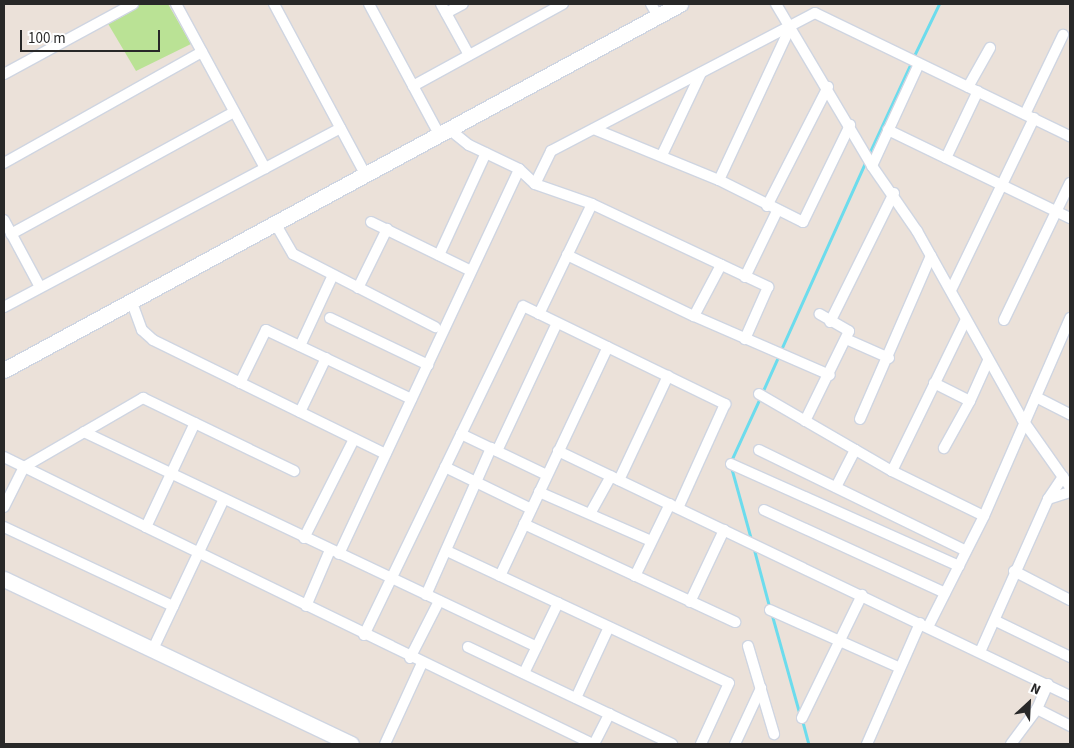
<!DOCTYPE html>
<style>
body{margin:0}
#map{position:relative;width:1074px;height:748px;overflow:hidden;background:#ebe1d9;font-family:"Source Sans 3",sans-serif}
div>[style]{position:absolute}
.green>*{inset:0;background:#bae295}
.stream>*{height:2.5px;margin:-1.25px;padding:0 1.25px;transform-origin:1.25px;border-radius:1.25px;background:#6cdced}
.roads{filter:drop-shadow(1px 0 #cfd5e1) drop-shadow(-1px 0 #cfd5e1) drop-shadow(0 1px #cfd5e1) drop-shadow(0 -1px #cfd5e1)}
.street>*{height:10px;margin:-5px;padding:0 5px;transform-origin:5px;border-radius:5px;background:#fff}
.secondary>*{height:15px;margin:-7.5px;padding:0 7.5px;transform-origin:7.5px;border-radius:7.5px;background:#fff}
span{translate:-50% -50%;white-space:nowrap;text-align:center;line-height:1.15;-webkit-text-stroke:5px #fff;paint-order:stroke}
.frame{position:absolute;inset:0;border:5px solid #282828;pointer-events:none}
.north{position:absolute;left:1004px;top:678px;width:50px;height:50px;-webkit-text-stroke:4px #fff;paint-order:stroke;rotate:25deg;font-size:14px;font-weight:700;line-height:20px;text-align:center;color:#282828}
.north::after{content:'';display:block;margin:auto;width:18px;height:22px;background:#282828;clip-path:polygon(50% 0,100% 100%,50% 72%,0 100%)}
.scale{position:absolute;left:20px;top:30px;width:140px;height:22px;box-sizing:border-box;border:2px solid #282828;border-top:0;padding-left:6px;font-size:15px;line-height:18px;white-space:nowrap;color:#282828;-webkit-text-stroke:4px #fff;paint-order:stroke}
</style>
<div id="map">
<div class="green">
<div style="clip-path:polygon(140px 4px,168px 4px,191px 44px,136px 71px,107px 22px)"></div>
</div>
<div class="stream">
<div style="left:913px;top:58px;width:60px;rotate:-64.3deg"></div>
<div style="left:868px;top:156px;width:102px;rotate:-65.2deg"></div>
<div style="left:780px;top:352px;width:209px;rotate:-65.8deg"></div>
<div style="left:762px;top:393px;width:39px;rotate:-66deg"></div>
<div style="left:731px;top:461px;width:69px;rotate:-65.3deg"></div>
<div style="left:732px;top:469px;width:75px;rotate:74.5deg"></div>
<div style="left:754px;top:548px;width:62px;rotate:75.1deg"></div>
<div style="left:772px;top:614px;width:104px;rotate:74.4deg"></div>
<div style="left:803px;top:722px;width:23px;rotate:75deg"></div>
</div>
<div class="roads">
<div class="street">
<div style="left:176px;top:4px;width:187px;rotate:61.5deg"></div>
<div style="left:274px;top:4px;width:193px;rotate:61.8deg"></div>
<div style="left:369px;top:4px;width:148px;rotate:61.7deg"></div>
<div style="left:441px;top:4px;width:58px;rotate:61.2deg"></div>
<div style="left:651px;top:4px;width:14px;rotate:60deg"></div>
<div style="left:776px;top:4px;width:188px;rotate:59.3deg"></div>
<div style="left:872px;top:166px;width:79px;rotate:55.3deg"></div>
<div style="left:917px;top:231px;width:215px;rotate:60.8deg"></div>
<div style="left:1022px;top:419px;width:83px;rotate:54.8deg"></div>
<div style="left:446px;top:13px;width:19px;rotate:-28deg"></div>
<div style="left:4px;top:74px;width:147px;rotate:-28.5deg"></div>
<div style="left:413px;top:86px;width:171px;rotate:-28.7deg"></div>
<div style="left:968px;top:87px;width:45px;rotate:-60.6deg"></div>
<div style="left:1025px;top:114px;width:88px;rotate:-64.3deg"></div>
<div style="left:449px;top:129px;width:26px;rotate:39deg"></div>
<div style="left:469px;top:145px;width:55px;rotate:25.6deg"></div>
<div style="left:519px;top:169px;width:22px;rotate:43deg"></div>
<div style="left:535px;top:184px;width:60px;rotate:19.3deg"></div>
<div style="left:592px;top:204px;width:195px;rotate:25.2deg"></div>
<div style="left:768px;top:287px;width:57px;rotate:113.9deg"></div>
<div style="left:594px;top:129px;width:135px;rotate:22.2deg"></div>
<div style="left:719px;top:180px;width:94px;rotate:26.6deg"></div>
<div style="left:803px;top:222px;width:108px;rotate:-64.1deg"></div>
<div style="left:888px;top:130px;width:202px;rotate:25.8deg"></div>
<div style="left:662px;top:155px;width:91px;rotate:-64.6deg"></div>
<div style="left:946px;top:158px;width:74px;rotate:-64.5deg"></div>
<div style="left:4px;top:163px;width:227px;rotate:-29.3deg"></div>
<div style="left:872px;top:166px;width:112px;rotate:-65.3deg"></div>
<div style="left:719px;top:180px;width:168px;rotate:-65deg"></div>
<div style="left:535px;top:184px;width:37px;rotate:-64deg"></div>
<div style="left:551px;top:151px;width:298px;rotate:-27.6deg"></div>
<div style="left:815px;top:13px;width:283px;rotate:25.8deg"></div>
<div style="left:767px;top:206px;width:134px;rotate:-62.9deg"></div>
<div style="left:4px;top:220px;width:76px;rotate:61.8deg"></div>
<div style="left:371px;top:222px;width:111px;rotate:26.1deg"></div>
<div style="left:275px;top:223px;width:36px;rotate:60deg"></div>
<div style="left:293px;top:254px;width:160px;rotate:27.2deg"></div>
<div style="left:11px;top:234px;width:254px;rotate:-28.7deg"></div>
<div style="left:439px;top:255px;width:112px;rotate:-65.3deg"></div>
<div style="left:567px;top:255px;width:141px;rotate:25.7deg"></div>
<div style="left:694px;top:316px;width:58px;rotate:-62.1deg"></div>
<div style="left:745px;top:277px;width:73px;rotate:-64.1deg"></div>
<div style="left:358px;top:288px;width:66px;rotate:-63.8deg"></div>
<div style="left:951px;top:290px;width:191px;rotate:-64.2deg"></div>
<div style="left:131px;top:300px;width:32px;rotate:70deg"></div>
<div style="left:142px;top:330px;width:15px;rotate:42deg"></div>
<div style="left:153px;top:340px;width:259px;rotate:26.1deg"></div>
<div style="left:4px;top:307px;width:381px;rotate:-28deg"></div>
<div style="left:539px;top:314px;width:122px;rotate:-64.3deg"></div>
<div style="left:694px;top:316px;width:148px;rotate:23.5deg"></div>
<div style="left:330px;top:318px;width:109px;rotate:25.6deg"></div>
<div style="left:1004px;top:320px;width:152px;rotate:-64.3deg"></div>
<div style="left:830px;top:322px;width:144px;rotate:-63.6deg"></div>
<div style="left:846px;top:339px;width:47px;rotate:23.8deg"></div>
<div style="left:300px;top:346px;width:78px;rotate:-65.1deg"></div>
<div style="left:240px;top:383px;width:59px;rotate:-63.9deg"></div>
<div style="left:266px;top:330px;width:161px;rotate:25.4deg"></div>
<div style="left:934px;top:383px;width:40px;rotate:26.6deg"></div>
<div style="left:970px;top:401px;width:54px;rotate:119deg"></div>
<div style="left:759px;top:394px;width:154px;rotate:30.1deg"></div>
<div style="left:892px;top:471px;width:102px;rotate:26.1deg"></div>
<div style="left:1036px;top:397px;width:38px;rotate:27deg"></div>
<div style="left:970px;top:401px;width:44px;rotate:-65.8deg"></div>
<div style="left:300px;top:412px;width:60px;rotate:-64.3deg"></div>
<div style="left:860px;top:419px;width:178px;rotate:-66.5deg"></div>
<div style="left:805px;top:421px;width:100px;rotate:-63.9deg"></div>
<div style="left:849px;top:331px;width:34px;rotate:-150deg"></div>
<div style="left:84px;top:432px;width:501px;rotate:25.39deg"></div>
<div style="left:461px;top:434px;width:95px;rotate:25.5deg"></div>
<div style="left:759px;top:450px;width:230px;rotate:26deg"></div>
<div style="left:497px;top:451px;width:141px;rotate:-64.9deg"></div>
<div style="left:558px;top:451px;width:568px;rotate:25.57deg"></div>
<div style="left:4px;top:457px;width:158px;rotate:26.2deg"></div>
<div style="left:146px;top:527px;width:115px;rotate:-64.8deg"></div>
<div style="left:731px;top:464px;width:250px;rotate:24.1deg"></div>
<div style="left:445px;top:467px;width:96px;rotate:26deg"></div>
<div style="left:892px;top:471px;width:167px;rotate:-64deg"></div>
<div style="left:619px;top:480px;width:115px;rotate:-64.8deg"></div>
<div style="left:836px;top:487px;width:42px;rotate:-62.8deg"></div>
<div style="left:539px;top:492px;width:122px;rotate:23.6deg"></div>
<div style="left:1048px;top:499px;width:27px;rotate:-56deg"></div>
<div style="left:4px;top:507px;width:45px;rotate:-63.4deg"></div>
<div style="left:24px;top:467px;width:138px;rotate:-30.1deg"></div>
<div style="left:143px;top:398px;width:168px;rotate:25.8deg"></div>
<div style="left:764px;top:510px;width:199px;rotate:24.6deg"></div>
<div style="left:591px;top:512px;width:41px;rotate:-60.9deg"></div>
<div style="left:524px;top:524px;width:233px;rotate:24.9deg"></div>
<div style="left:4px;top:527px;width:187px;rotate:25.1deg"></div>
<div style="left:146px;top:527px;width:496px;rotate:25.9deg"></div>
<div style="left:304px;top:538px;width:111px;rotate:-63.2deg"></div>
<div style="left:447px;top:551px;width:311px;rotate:25.1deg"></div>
<div style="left:729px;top:683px;width:67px;rotate:114.7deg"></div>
<div style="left:339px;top:554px;width:425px;rotate:-64.9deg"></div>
<div style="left:1014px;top:571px;width:63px;rotate:27.4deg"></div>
<div style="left:500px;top:576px;width:253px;rotate:-64.8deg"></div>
<div style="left:635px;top:576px;width:80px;rotate:-64.1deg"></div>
<div style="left:426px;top:595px;width:161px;rotate:-66.1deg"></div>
<div style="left:690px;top:602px;width:80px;rotate:-64.7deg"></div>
<div style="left:306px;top:606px;width:61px;rotate:-66.8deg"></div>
<div style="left:770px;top:610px;width:142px;rotate:24deg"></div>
<div style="left:996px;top:621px;width:82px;rotate:25.9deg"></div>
<div style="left:928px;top:627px;width:124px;rotate:-63.2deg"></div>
<div style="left:984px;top:516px;width:216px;rotate:-66.5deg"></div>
<div style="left:364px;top:635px;width:365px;rotate:-64.2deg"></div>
<div style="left:523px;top:306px;width:225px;rotate:25.9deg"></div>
<div style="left:725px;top:404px;width:114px;rotate:114.3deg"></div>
<div style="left:748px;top:646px;width:92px;rotate:73.5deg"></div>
<div style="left:468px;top:647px;width:226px;rotate:25.4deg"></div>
<div style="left:153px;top:649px;width:166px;rotate:-64.7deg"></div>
<div style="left:980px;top:652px;width:167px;rotate:-66deg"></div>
<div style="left:1048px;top:499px;width:23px;rotate:-18deg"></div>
<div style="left:410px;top:658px;width:64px;rotate:-63deg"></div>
<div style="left:524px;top:673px;width:78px;rotate:-64.1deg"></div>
<div style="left:1048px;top:684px;width:27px;rotate:114deg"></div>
<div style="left:1037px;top:709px;width:37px;rotate:27deg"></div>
<div style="left:576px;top:698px;width:78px;rotate:-65.1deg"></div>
<div style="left:802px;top:718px;width:137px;rotate:-64deg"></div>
<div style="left:385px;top:744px;width:89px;rotate:-65.4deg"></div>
<div style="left:594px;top:744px;width:34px;rotate:-63deg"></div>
<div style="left:735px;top:744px;width:62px;rotate:-65.1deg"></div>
<div style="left:867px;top:744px;width:132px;rotate:-66.3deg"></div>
<div style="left:1011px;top:744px;width:44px;rotate:-53.4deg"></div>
</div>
<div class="secondary">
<div style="left:4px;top:370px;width:769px;rotate:-28.43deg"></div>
<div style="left:4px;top:579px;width:384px;rotate:25.4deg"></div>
</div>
</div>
<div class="frame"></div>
<div class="north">N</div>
<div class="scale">100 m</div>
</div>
